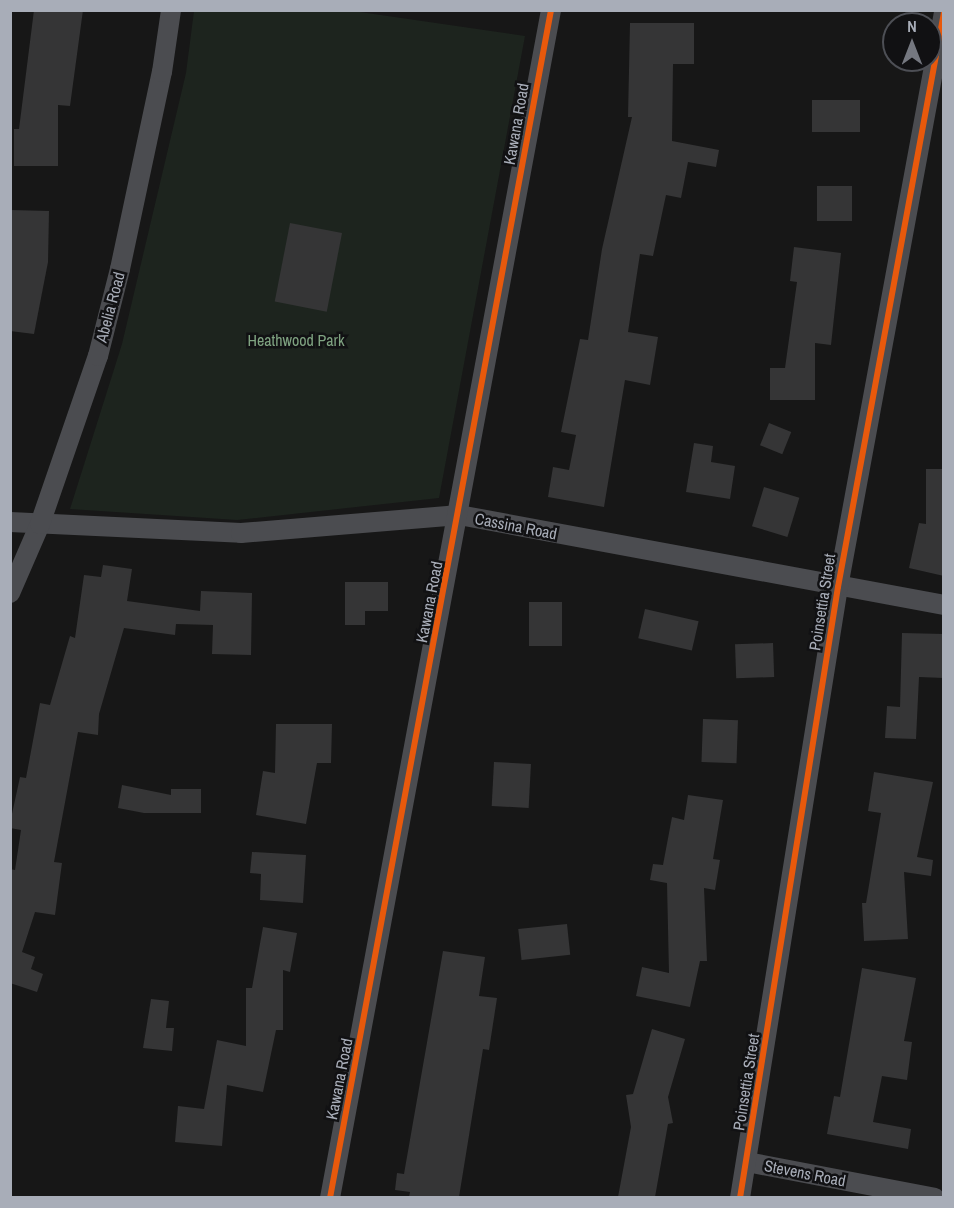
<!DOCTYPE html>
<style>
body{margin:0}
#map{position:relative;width:954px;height:1208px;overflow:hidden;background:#171717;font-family:"Archivo Narrow",sans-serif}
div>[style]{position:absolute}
.green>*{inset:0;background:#1d241e}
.building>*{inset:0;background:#353536;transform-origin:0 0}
.minor>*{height:20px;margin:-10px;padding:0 10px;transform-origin:10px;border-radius:10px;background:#4b4c50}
.cycleway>*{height:6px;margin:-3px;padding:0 3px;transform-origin:3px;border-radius:3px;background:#e8590c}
span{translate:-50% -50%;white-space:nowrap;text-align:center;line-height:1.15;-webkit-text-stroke:5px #111113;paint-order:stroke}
.street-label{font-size:16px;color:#a8adb8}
.park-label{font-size:16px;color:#7fa381}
.frame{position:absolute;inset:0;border:12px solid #a8adb8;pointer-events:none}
.north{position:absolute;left:882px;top:12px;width:60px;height:60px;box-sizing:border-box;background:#111113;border:2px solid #4d4f55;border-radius:50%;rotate:0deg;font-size:16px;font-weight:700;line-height:24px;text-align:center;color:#a8adb8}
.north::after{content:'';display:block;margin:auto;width:21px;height:27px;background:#757880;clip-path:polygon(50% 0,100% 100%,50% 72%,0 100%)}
</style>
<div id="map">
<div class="green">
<div style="clip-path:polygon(194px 11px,353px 11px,525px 36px,439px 498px,237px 520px,70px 509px,122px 344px,186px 73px)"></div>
</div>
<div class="building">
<div style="clip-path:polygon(34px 10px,83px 10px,70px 106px,58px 105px,58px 166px,14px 166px,14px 129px,19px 129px)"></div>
<div style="clip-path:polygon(630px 23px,694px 23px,694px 64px,673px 64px,672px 141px,719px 150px,716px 167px,688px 162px,681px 198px,666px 195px,653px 256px,640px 254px,628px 332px,658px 337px,650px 385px,625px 380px,604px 507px,548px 497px,553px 467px,569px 470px,576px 435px,561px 432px,580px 339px,588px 340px,602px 249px,632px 117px,628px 117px)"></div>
<div style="left:812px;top:100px;width:48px;height:32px"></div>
<div style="left:817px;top:186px;width:35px;height:35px"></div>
<div style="clip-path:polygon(10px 210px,49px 211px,48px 262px,34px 334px,10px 331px)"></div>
<div style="left:290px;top:223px;width:53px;height:80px;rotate:11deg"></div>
<div style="clip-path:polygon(794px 247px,841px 253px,831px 345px,815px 343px,815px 400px,770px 400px,770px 368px,785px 368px,797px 282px,790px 281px)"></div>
<div style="left:769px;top:423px;width:24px;height:24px;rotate:22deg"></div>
<div style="clip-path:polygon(694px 443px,713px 446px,711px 462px,735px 466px,730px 499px,686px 492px)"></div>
<div style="clip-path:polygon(926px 469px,944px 469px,944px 576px,909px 568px,919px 523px,926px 524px)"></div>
<div style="left:764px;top:487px;width:37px;height:41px;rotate:17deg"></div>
<div style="clip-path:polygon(103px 565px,132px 569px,127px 601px,200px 611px,201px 591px,252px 593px,251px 655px,212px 654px,213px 625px,176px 624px,175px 635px,124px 628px,99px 714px,98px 735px,78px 732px,54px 862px,62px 863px,55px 915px,35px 912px,22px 952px,35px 957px,31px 969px,43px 974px,37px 992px,10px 983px,10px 869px,15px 870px,21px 830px,10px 828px,10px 823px,20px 777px,26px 778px,40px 703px,50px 705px,70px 636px,75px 638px,84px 575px,101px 577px)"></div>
<div style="clip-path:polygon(345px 582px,388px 582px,388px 611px,365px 611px,365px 625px,345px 625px)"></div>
<div style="left:529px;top:602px;width:33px;height:44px"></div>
<div style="left:645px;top:609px;width:55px;height:30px;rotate:13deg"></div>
<div style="clip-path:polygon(902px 633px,944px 634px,944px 678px,919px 677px,916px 739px,885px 738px,887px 706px,900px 707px)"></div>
<div style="left:773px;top:643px;width:34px;height:38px;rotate:88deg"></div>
<div style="left:703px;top:719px;width:35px;height:43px;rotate:2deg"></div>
<div style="clip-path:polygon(276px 724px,332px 724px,331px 763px,317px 763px,306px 824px,256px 815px,263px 771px,275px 773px)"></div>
<div style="left:494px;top:762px;width:37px;height:44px;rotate:3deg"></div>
<div style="clip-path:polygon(874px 772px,933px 782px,917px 857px,933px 860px,931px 876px,904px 872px,908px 939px,864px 941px,862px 903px,866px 903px,881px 813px,868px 811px)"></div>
<div style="clip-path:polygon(122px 785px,171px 795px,171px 789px,201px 789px,201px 813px,144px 813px,118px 808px)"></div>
<div style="clip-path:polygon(688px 795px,723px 800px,713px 859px,720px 860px,715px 890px,704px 888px,707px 961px,700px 961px,690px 1007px,636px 996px,642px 967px,669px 973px,667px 883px,650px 880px,653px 864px,663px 865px,672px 817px,684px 820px)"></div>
<div style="clip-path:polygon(252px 852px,306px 855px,303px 903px,260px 900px,261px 874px,250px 873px)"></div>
<div style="left:567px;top:924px;width:31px;height:49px;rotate:84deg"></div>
<div style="clip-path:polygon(263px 927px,297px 933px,290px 972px,283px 970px,283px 1030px,276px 1030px,263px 1092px,227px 1085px,222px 1146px,175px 1142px,178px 1106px,204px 1109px,217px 1040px,246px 1046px,246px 988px,252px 988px)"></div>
<div style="clip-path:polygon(443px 951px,485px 957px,479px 996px,497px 998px,489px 1050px,483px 1049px,459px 1197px,409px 1197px,410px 1192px,395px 1190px,397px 1173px,404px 1174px)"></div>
<div style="clip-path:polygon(862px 968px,916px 978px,904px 1041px,912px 1042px,907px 1080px,882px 1076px,873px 1122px,911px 1129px,908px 1149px,827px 1134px,834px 1096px,840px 1097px)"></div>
<div style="clip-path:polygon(151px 999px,169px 1001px,166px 1028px,174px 1028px,172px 1051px,143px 1048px)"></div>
<div style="clip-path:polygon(652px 1029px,685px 1039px,668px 1097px,673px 1123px,668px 1124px,655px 1197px,618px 1197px,631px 1127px,626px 1095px,633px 1094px)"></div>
</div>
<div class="minor">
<div style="left:10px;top:522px;width:231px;rotate:2.7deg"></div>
<div style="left:241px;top:533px;width:219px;rotate:-4.7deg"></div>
<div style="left:459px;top:515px;width:493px;rotate:10.5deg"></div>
<div style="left:10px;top:593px;width:75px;rotate:-66.5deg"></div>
<div style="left:40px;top:524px;width:178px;rotate:-71deg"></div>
<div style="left:98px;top:356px;width:90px;rotate:-75.8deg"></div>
<div style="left:120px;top:269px;width:201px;rotate:-78deg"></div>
<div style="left:162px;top:72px;width:63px;rotate:-81.7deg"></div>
<div style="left:747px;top:1162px;width:191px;rotate:10.8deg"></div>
<div style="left:330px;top:1198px;width:1208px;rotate:-79.46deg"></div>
<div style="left:740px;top:1198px;width:619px;rotate:-80.89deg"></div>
<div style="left:838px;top:587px;width:585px;rotate:-79.55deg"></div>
</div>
<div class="cycleway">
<div style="left:330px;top:1198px;width:1208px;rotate:-79.46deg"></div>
<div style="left:740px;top:1198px;width:619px;rotate:-80.89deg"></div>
<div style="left:838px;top:587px;width:585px;rotate:-79.55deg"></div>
</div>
<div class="street-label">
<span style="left:516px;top:124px;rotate:-80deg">Kawana Road</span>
<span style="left:110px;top:307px;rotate:-75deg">Abelia Road</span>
<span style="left:516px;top:526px;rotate:11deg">Cassina Road</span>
<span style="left:429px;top:602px;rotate:-79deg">Kawana Road</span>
<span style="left:822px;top:602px;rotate:-81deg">Poinsettia Street</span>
<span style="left:339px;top:1079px;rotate:-79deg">Kawana Road</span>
<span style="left:746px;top:1082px;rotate:-81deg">Poinsettia Street</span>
<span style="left:805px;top:1173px;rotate:11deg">Stevens Road</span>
</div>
<div class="park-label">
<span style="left:296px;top:340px">Heathwood Park</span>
</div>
<div class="frame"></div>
<div class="north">N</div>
</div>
